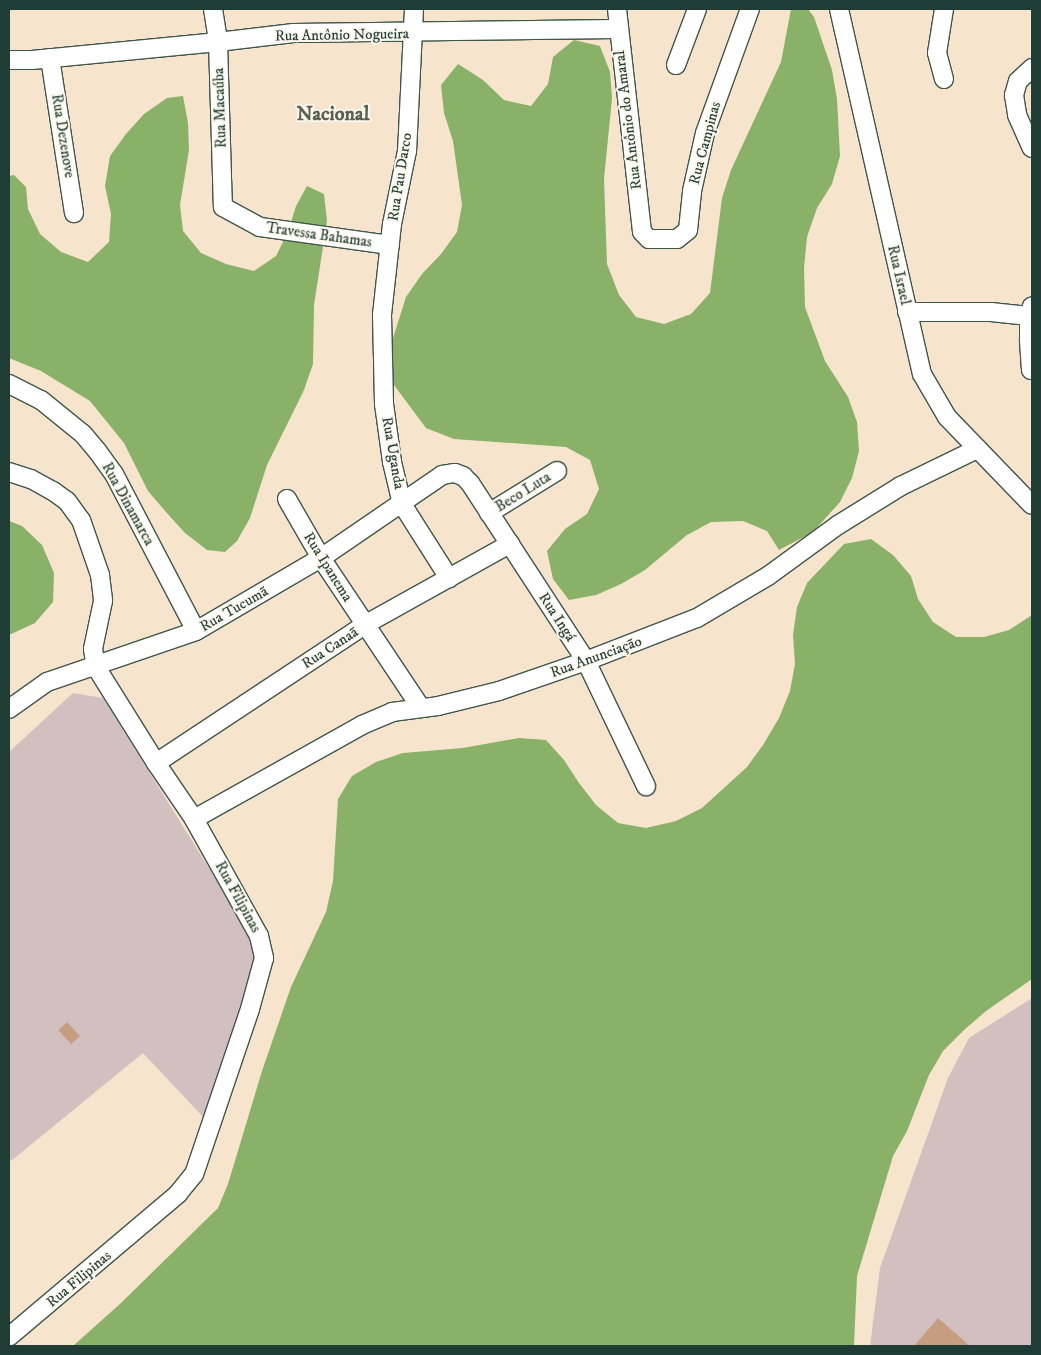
<!DOCTYPE html>
<meta charset="utf-8">
<style>
body{margin:0}
#map{position:relative;width:1041px;height:1355px;overflow:hidden;background:#f6e4cd;font-family:"IM FELL DW Pica",serif}
div>[style]{position:absolute}
.industrial>*{inset:0;background:#d2bfc0}
.forest>*{inset:0;background:#89b168}
.building>*{inset:0;background:#c79d81;transform-origin:0 0}
.roads{filter:drop-shadow(1px 0 #3f564b) drop-shadow(-1px 0 #3f564b) drop-shadow(0 1px #3f564b) drop-shadow(0 -1px #3f564b)}
.minor>*{height:18px;margin:-9px;padding:0 9px;transform-origin:9px;border-radius:9px;background:#fff}
span{translate:-50% -50%;white-space:nowrap;text-align:center;line-height:1.15;-webkit-text-stroke:4px #fbf7ec;paint-order:stroke}
.street-label{font-size:15px;color:#1f3d34}
.district-label{font-size:20px;color:#5a5f4f;font-weight:700}
.frame{position:absolute;inset:0;border:10px solid #1f3d34;pointer-events:none}
</style>
<div id="map">
<div class="industrial">
<div style="clip-path:polygon(73px 693px,103px 698px,263px 955px,204px 1118px,143px 1053px,11px 1161px,9px 1158px,9px 752px)"></div>
<div style="clip-path:polygon(1032px 998px,1032px 1346px,870px 1346px,880px 1268px,948px 1078px,969px 1038px)"></div>
</div>
<div class="forest">
<div style="clip-path:polygon(791px 9px,808px 9px,814px 17px,832px 70px,837px 99px,840px 156px,832px 184px,817px 208px,807px 237px,804px 268px,805px 307px,825px 361px,848px 397px,857px 422px,859px 451px,852px 478px,840px 502px,813px 532px,779px 550px,767px 531px,743px 521px,711px 522px,687px 535px,645px 570px,621px 584px,596px 595px,569px 600px,553px 579px,547px 551px,565px 529px,587px 514px,599px 489px,590px 460px,566px 447px,454px 439px,426px 428px,391px 381px,388px 354px,406px 297px,422px 274px,441px 254px,457px 232px,462px 205px,453px 141px,444px 113px,441px 85px,458px 64px,483px 80px,504px 100px,531px 106px,548px 84px,553px 57px,574px 40px,600px 46px,610px 72px,612px 98px,604px 179px,607px 264px,619px 295px,636px 317px,664px 324px,691px 314px,710px 293px,722px 198px,731px 170px,781px 62px)"></div>
<div style="clip-path:polygon(183px 96px,188px 123px,189px 150px,180px 205px,183px 231px,201px 253px,226px 264px,254px 271px,276px 256px,288px 232px,296px 206px,307px 186px,324px 194px,327px 221px,314px 305px,313px 364px,304px 390px,267px 465px,250px 518px,237px 541px,225px 552px,207px 550px,185px 533px,166px 512px,148px 491px,124px 443px,90px 401px,41px 371px,9px 358px,9px 176px,14px 175px,26px 187px,28px 209px,40px 234px,61px 252px,88px 262px,109px 242px,111px 214px,105px 186px,110px 156px,126px 134px,144px 114px,167px 98px)"></div>
<div style="clip-path:polygon(9px 521px,22px 526px,42px 545px,54px 573px,53px 602px,35px 623px,9px 635px)"></div>
<div style="clip-path:polygon(871px 539px,893px 555px,911px 576px,918px 599px,933px 622px,956px 637px,984px 637px,1009px 630px,1032px 615px,1032px 979px,986px 1011px,964px 1030px,943px 1051px,929px 1075px,907px 1131px,893px 1156px,857px 1276px,854px 1346px,73px 1346px,121px 1303px,218px 1208px,228px 1184px,262px 1071px,291px 987px,326px 912px,333px 881px,338px 799px,352px 776px,376px 762px,403px 753px,463px 748px,519px 738px,546px 740px,564px 760px,579px 783px,596px 805px,618px 823px,646px 828px,676px 821px,702px 808px,747px 767px,763px 745px,779px 718px,790px 691px,795px 664px,793px 635px,797px 607px,807px 583px,844px 544px)"></div>
</div>
<div class="building">
<div style="left:67px;top:1022px;width:19px;height:12px;rotate:47deg"></div>
<div style="clip-path:polygon(938px 1318px,970px 1346px,914px 1346px)"></div>
</div>
<div class="roads">
<div class="minor">
<div style="left:213px;top:9px;width:33px;rotate:81deg"></div>
<div style="left:218px;top:42px;width:165px;rotate:88.3deg"></div>
<div style="left:223px;top:207px;width:42px;rotate:28.4deg"></div>
<div style="left:260px;top:227px;width:131px;rotate:7.9deg"></div>
<div style="left:414px;top:9px;width:142px;rotate:92.8deg"></div>
<div style="left:407px;top:151px;width:75px;rotate:101.6deg"></div>
<div style="left:392px;top:224px;width:92px;rotate:96.3deg"></div>
<div style="left:382px;top:315px;width:89px;rotate:88.7deg"></div>
<div style="left:384px;top:404px;width:59px;rotate:82.1deg"></div>
<div style="left:392px;top:462px;width:43px;rotate:76.6deg"></div>
<div style="left:402px;top:504px;width:88px;rotate:57.6deg"></div>
<div style="left:617px;top:9px;width:224px;rotate:83.6deg"></div>
<div style="left:642px;top:232px;width:10px;rotate:45deg"></div>
<div style="left:649px;top:239px;width:28px"></div>
<div style="left:677px;top:239px;width:14px;rotate:-39deg"></div>
<div style="left:688px;top:230px;width:39px;rotate:-84deg"></div>
<div style="left:692px;top:191px;width:59px;rotate:-77.4deg"></div>
<div style="left:705px;top:133px;width:132px;rotate:-70.1deg"></div>
<div style="left:839px;top:9px;width:374px;rotate:77.2deg"></div>
<div style="left:922px;top:374px;width:50px;rotate:59.8deg"></div>
<div style="left:947px;top:417px;width:122px;rotate:46deg"></div>
<div style="left:50px;top:58px;width:157px;rotate:81.2deg"></div>
<div style="left:9px;top:60px;width:23px"></div>
<div style="left:32px;top:60px;width:187px;rotate:-5.5deg"></div>
<div style="left:218px;top:42px;width:76px;rotate:-6.8deg"></div>
<div style="left:293px;top:33px;width:324px;rotate:-0.7deg"></div>
<div style="left:676px;top:65px;width:60px;rotate:-69.4deg"></div>
<div style="left:1032px;top:68px;width:19px;rotate:137deg"></div>
<div style="left:1018px;top:81px;width:15px;rotate:106deg"></div>
<div style="left:1014px;top:95px;width:20px;rotate:81deg"></div>
<div style="left:1017px;top:115px;width:36px;rotate:66deg"></div>
<div style="left:944px;top:79px;width:27px;rotate:-105deg"></div>
<div style="left:937px;top:53px;width:45px;rotate:-81deg"></div>
<div style="left:907px;top:312px;width:84px"></div>
<div style="left:991px;top:312px;width:38px;rotate:6deg"></div>
<div style="left:1031px;top:370px;width:31px;rotate:-94deg"></div>
<div style="left:1029px;top:339px;width:23px;rotate:-90deg"></div>
<div style="left:1029px;top:316px;width:10px;rotate:-73deg"></div>
<div style="left:9px;top:384px;width:36px;rotate:27deg"></div>
<div style="left:41px;top:400px;width:54px;rotate:39deg"></div>
<div style="left:83px;top:434px;width:23px;rotate:50deg"></div>
<div style="left:98px;top:452px;width:27px;rotate:54deg"></div>
<div style="left:114px;top:474px;width:177px;rotate:62.4deg"></div>
<div style="left:9px;top:472px;width:23px;rotate:18deg"></div>
<div style="left:31px;top:479px;width:25px;rotate:29deg"></div>
<div style="left:53px;top:491px;width:17px;rotate:36deg"></div>
<div style="left:67px;top:501px;width:24px;rotate:54deg"></div>
<div style="left:81px;top:520px;width:58px;rotate:70.9deg"></div>
<div style="left:100px;top:575px;width:26px;rotate:83deg"></div>
<div style="left:103px;top:601px;width:49px;rotate:101.8deg"></div>
<div style="left:93px;top:649px;width:18px;rotate:81deg"></div>
<div style="left:96px;top:667px;width:113px;rotate:58deg"></div>
<div style="left:156px;top:763px;width:68px;rotate:55.8deg"></div>
<div style="left:194px;top:819px;width:134px;rotate:60.9deg"></div>
<div style="left:259px;top:936px;width:23px;rotate:77deg"></div>
<div style="left:264px;top:958px;width:53px;rotate:105.4deg"></div>
<div style="left:250px;top:1009px;width:174px;rotate:108.7deg"></div>
<div style="left:194px;top:1174px;width:26px;rotate:129deg"></div>
<div style="left:178px;top:1194px;width:221px;rotate:139.8deg"></div>
<div style="left:287px;top:499px;width:68px;rotate:60deg"></div>
<div style="left:321px;top:558px;width:180px;rotate:56.3deg"></div>
<div style="left:489px;top:513px;width:80px;rotate:-31.7deg"></div>
<div style="left:9px;top:709px;width:47px;rotate:-35.4deg"></div>
<div style="left:47px;top:682px;width:157px;rotate:-18.9deg"></div>
<div style="left:196px;top:631px;width:145px;rotate:-30.3deg"></div>
<div style="left:321px;top:558px;width:147px;rotate:-34.4deg"></div>
<div style="left:442px;top:475px;width:13px;rotate:-9deg"></div>
<div style="left:455px;top:473px;width:9px;rotate:21deg"></div>
<div style="left:463px;top:476px;width:10px;rotate:45deg"></div>
<div style="left:470px;top:483px;width:212px;rotate:56.9deg"></div>
<div style="left:586px;top:661px;width:139px;rotate:64.4deg"></div>
<div style="left:156px;top:763px;width:252px;rotate:-33.5deg"></div>
<div style="left:366px;top:624px;width:165px;rotate:-29.1deg"></div>
<div style="left:194px;top:819px;width:193px;rotate:-29.2deg"></div>
<div style="left:362px;top:725px;width:33px;rotate:-23deg"></div>
<div style="left:392px;top:712px;width:46px;rotate:-7.4deg"></div>
<div style="left:438px;top:706px;width:63px;rotate:-13.8deg"></div>
<div style="left:499px;top:691px;width:92px;rotate:-19deg"></div>
<div style="left:586px;top:661px;width:119px;rotate:-21.2deg"></div>
<div style="left:697px;top:618px;width:82px;rotate:-30.6deg"></div>
<div style="left:768px;top:576px;width:87px;rotate:-36.1deg"></div>
<div style="left:838px;top:525px;width:74px;rotate:-31.8deg"></div>
<div style="left:901px;top:486px;width:85px;rotate:-26deg"></div>
</div>
</div>
<div class="street-label">
<span style="left:342px;top:35px;rotate:-1deg">Rua Antônio Nogueira</span>
<span style="left:220px;top:108px;rotate:-92deg">Rua Macaúba</span>
<span style="left:628px;top:120px;rotate:-97deg">Rua Antônio do Amaral</span>
<span style="left:63px;top:136px;rotate:81deg">Rua Dezenove</span>
<span style="left:705px;top:143px;rotate:-75deg">Rua Campinas</span>
<span style="left:400px;top:177px;rotate:-81deg">Rua Pau Darco</span>
<span style="left:319px;top:235px;rotate:8deg">Travessa Bahamas</span>
<span style="left:899px;top:275px;rotate:77deg">Rua Israel</span>
<span style="left:393px;top:453px;rotate:80deg">Rua Uganda</span>
<span style="left:523px;top:492px;rotate:-32deg">Beco Luta</span>
<span style="left:128px;top:504px;rotate:61deg">Rua Dinamarca</span>
<span style="left:328px;top:567px;rotate:58deg">Rua Ipanema</span>
<span style="left:234px;top:609px;rotate:-30deg">Rua Tucumã</span>
<span style="left:557px;top:617px;rotate:57deg">Rua Ingá</span>
<span style="left:330px;top:648px;rotate:-33deg">Rua Canaã</span>
<span style="left:596px;top:657px;rotate:-20deg">Rua Anunciação</span>
<span style="left:238px;top:897px;rotate:61deg">Rua Filipinas</span>
<span style="left:79px;top:1279px;rotate:-40deg">Rua Filipinas</span>
</div>
<div class="district-label">
<span style="left:333px;top:114px">Nacional</span>
</div>
<div class="frame"></div>
</div>
